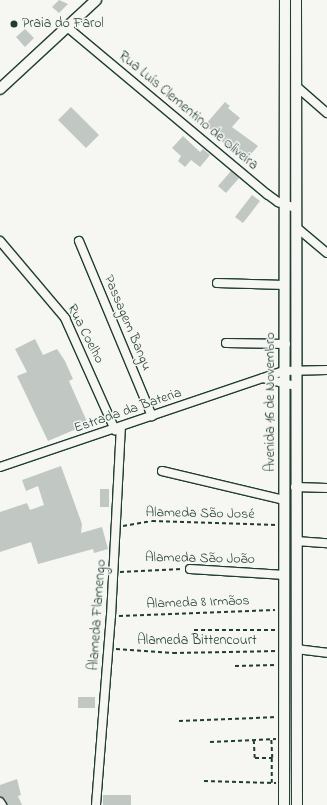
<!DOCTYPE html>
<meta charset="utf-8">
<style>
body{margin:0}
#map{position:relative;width:327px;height:805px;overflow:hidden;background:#f6f6f2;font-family:"Indie Flower",sans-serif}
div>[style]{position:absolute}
.building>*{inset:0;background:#c1c8c3}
.path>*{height:1.5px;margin-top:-0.75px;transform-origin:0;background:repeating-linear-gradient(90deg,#1f3d34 0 4px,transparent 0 7px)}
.roads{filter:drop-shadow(1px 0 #1f3d34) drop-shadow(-1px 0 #1f3d34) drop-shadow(0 1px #1f3d34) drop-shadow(0 -1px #1f3d34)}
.minor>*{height:8px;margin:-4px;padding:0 4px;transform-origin:4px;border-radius:4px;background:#f6f6f2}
.major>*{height:10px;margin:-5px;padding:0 5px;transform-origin:5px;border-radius:5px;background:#f6f6f2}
.dots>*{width:11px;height:11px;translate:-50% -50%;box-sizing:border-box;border:2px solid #f6f6f2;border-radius:50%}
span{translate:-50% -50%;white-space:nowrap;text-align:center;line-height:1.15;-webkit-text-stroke:3px #f6f6f2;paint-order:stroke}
.poi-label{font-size:14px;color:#1f3d34}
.left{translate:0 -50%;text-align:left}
.street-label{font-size:14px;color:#1f3d34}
</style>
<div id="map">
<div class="building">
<div style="clip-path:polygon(59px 0,68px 4px,59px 13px,52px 7px)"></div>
<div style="clip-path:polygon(25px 29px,34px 38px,25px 47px,16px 37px)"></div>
<div style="clip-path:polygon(225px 102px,230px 106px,228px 108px,240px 118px,232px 127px,258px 146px,246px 160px,221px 141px,225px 137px,216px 129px,213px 132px,205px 125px)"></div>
<div style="clip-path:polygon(71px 107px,99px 135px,86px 148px,58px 120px)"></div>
<div style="clip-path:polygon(183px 136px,200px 152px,203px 149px,210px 155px,200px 167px,191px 160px,185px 167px,178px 161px,181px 156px,172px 148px)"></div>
<div style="clip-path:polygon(231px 171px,239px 178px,226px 193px,218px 186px)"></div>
<div style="clip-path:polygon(252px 195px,260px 201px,243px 223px,235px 217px)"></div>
<div style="clip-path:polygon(35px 339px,43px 355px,57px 349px,65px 361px,73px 379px,69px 381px,88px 424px,48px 441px,17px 376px,27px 372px,15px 349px)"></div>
<div style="clip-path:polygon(61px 466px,82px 524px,81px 533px,102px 527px,108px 549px,94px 553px,93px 549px,38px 564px,31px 542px,0 552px,0 512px,27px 503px,30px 510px,44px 505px,38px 486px,26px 491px,22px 480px)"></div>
<div style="clip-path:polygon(100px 489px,109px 489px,109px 507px,100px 507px)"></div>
<div style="clip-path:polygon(78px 697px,95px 697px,95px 708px,78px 708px)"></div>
<div style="clip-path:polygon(17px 779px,21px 795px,18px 796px,22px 805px,7px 805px,0 797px,0 785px)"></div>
<div style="clip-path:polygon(103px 795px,131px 795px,131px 805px,103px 805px)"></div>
</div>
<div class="path">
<div style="left:123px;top:526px;width:29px;rotate:-10deg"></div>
<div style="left:152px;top:521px;width:125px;rotate:1.8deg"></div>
<div style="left:120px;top:572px;width:62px;rotate:-2.8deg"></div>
<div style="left:119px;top:616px;width:156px;rotate:-2.2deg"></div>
<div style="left:194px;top:630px;width:82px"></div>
<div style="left:116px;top:649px;width:57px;rotate:4deg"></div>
<div style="left:173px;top:653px;width:104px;rotate:-1.1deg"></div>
<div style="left:235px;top:666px;width:42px;rotate:-1.4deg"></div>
<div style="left:179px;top:721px;width:98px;rotate:-2.3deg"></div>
<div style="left:254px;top:740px;width:18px;rotate:87deg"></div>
<div style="left:255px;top:758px;width:17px"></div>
<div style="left:272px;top:758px;width:18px;rotate:-93deg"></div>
<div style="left:210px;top:742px;width:66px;rotate:-2.6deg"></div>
<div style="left:272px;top:758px;width:25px;rotate:90deg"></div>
<div style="left:204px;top:781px;width:72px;rotate:1.6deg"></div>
</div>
<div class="roads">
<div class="minor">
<div style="left:67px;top:27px;width:261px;rotate:39.9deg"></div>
<div style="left:267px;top:194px;width:14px;rotate:36deg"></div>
<div style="left:278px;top:202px;width:18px;rotate:19deg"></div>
<div style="left:296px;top:86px;width:41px;rotate:41.1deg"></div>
<div style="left:296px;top:227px;width:40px;rotate:40deg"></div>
<div style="left:0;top:241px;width:101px;rotate:49.8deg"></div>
<div style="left:65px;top:318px;width:123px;rotate:65.9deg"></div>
<div style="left:79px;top:241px;width:190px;rotate:67.4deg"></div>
<div style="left:217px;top:283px;width:68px;rotate:1.7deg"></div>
<div style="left:226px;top:343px;width:60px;rotate:1deg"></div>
<div style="left:263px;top:378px;width:33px;rotate:14deg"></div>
<div style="left:0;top:467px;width:300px;rotate:-18.7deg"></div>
<div style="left:284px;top:371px;width:43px;rotate:-1.3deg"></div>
<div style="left:162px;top:471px;width:125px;rotate:13.4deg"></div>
<div style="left:295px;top:487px;width:32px;rotate:2deg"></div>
<div style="left:296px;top:541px;width:31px;rotate:4deg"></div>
<div style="left:190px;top:569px;width:95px;rotate:3.6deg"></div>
<div style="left:296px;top:649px;width:31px;rotate:7deg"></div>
<div style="left:0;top:802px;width:4px;rotate:56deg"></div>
<div style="left:96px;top:805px;width:190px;rotate:-85.5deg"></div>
<div style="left:111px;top:616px;width:189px;rotate:-87deg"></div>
</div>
<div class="major">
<div style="left:296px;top:0;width:805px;rotate:89.93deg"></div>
<div style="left:0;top:89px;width:131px;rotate:-42.8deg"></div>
<div style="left:284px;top:805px;width:805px;rotate:-89.93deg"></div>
</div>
</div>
<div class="dots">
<div style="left:14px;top:24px;background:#1f3d34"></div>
</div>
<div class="poi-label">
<span class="left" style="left:22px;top:24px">Praia do Farol</span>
</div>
<div class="street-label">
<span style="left:188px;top:111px;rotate:40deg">Rua Luís Clementino de Oliveira</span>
<span style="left:127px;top:323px;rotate:67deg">Passagem Bangu</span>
<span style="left:85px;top:334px;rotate:63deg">Rua Coelho</span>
<span style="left:271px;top:402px;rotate:-90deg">Avenida 16 de Novembro</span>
<span style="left:128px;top:411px;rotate:-19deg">Estrada da Bateria</span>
<span style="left:200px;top:514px;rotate:1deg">Alameda São José</span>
<span style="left:200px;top:559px;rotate:1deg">Alameda São João</span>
<span style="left:198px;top:603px;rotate:-2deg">Alameda 8 Irmãos</span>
<span style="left:98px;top:615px;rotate:-86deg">Alameda Flamengo</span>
<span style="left:197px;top:641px">Alameda Bittencourt</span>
</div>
</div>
